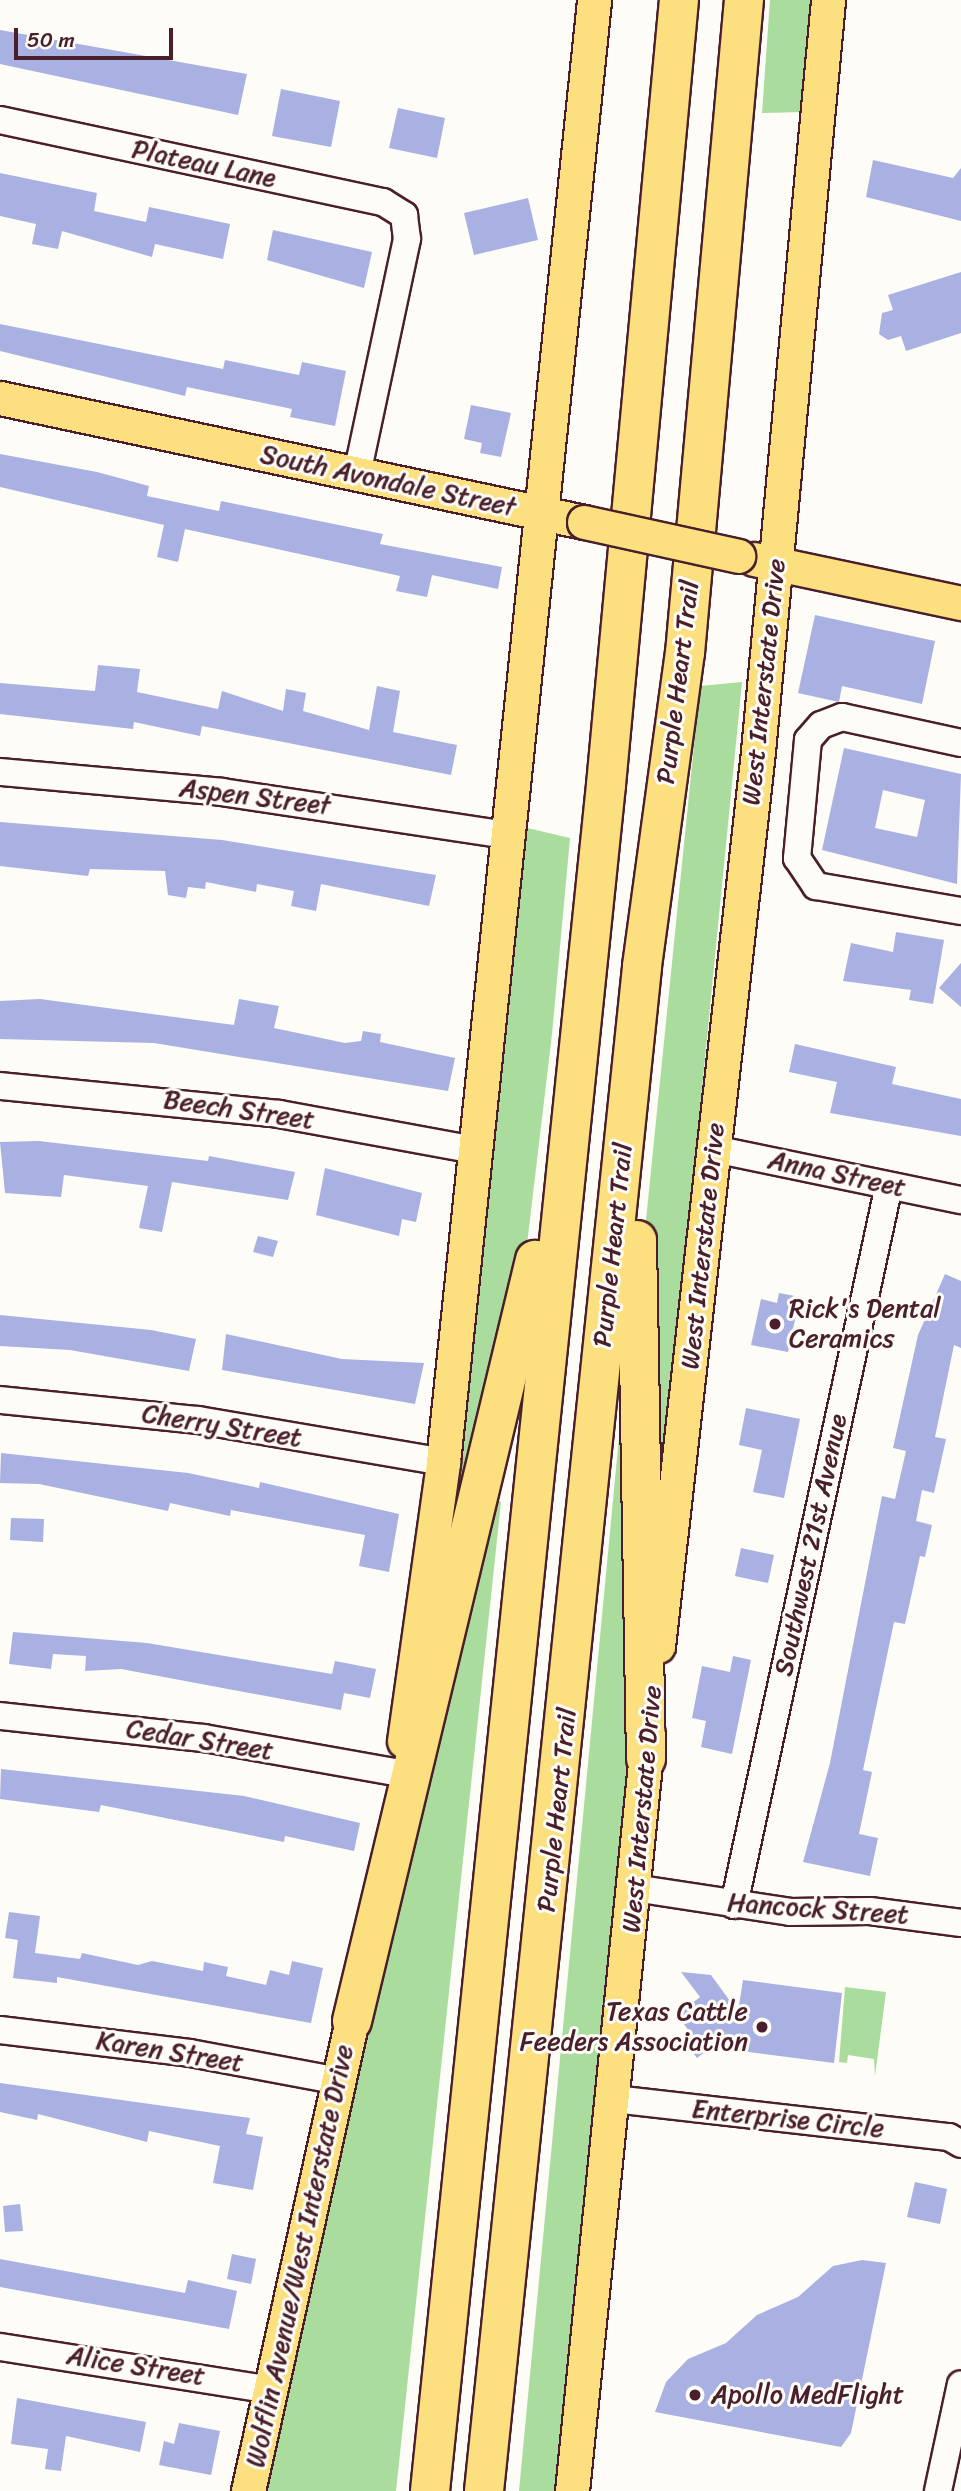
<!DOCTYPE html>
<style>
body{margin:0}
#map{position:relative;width:961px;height:2491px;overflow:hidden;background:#fdfcf7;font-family:Sriracha,sans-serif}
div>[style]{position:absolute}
.green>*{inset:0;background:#a9dc9d}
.building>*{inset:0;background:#a8b1e2}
.roads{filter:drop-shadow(2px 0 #4a1f2b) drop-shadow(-2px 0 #4a1f2b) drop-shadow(0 2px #4a1f2b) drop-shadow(0 -2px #4a1f2b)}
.minor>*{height:26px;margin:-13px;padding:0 13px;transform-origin:13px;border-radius:13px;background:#fdfcf7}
.major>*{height:33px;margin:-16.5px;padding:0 16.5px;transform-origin:16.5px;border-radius:16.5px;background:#fce080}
.highway>*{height:38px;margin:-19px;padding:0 19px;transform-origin:19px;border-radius:19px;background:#fce080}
.bridges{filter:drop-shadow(2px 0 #4a1f2b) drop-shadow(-2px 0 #4a1f2b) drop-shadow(0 2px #4a1f2b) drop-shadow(0 -2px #4a1f2b)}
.major-bridge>*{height:33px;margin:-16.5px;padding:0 16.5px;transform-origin:16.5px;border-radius:16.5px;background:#fce080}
.dots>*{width:19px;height:19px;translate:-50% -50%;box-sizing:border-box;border:4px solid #fdfcf7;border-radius:50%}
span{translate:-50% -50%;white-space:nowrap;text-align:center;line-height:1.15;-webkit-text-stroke:6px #fdfcf7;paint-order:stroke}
.street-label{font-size:26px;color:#4a1f2b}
.poi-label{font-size:26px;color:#4a1f2b}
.left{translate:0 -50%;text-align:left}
.right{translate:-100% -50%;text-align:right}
.scale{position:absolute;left:14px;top:28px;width:159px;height:32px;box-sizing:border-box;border:4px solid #4a1f2b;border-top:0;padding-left:9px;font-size:21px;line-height:24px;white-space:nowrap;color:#4a1f2b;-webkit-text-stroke:5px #fdfcf7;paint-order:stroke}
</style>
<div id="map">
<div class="green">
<div style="clip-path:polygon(770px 0,817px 0,804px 112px,762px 113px)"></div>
<div style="clip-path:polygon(742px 682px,658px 1536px,645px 1230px,700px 686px)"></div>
<div style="clip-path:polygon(523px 827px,570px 838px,552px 1034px,523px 1278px,446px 1578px)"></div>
<div style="clip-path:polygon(621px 1416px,630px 1420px,636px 1738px,555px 2491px,519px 2491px)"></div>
<div style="clip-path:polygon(492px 1498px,501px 1502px,396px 2491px,262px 2491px,409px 1834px)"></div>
<div style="clip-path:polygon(845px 1987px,886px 1992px,875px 2076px,874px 2059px,848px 2055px,847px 2063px,839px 2062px)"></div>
</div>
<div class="building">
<div style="clip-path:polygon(0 30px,247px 74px,238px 115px,0 64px)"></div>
<div style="clip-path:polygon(281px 89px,340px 101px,331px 147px,272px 136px)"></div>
<div style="clip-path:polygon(398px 108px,445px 118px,437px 158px,389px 148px)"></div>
<div style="clip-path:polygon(873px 160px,953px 178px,961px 168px,961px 221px,866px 197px)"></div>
<div style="clip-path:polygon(0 173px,97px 193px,94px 211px,146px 222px,149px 207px,230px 224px,223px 259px,155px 244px,152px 257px,62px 231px,58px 249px,32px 244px,36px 224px,0 216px)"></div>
<div style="clip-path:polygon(528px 198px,538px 240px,474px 255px,464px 213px)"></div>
<div style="clip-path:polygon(273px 230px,372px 252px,364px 288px,267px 260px)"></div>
<div style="clip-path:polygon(961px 272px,961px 333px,906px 351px,901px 336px,888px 340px,879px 334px,882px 313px,893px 310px,888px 295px)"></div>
<div style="clip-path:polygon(0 324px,223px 369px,225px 360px,299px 375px,302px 362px,346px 371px,335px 426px,290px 417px,292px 409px,187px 387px,185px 396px,0 351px)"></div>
<div style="clip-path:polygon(471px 405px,511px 413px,501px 457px,480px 453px,482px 443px,464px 439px)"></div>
<div style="clip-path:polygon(0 454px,97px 472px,149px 486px,147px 496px,219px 511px,221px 501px,383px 534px,380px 544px,502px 567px,498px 589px,432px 575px,427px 597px,396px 591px,400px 576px,185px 529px,178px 562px,157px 557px,164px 525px,0 487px)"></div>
<div style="clip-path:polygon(815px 615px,935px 641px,922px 704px,842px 686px,839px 702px,798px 693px)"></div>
<div style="clip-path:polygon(98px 665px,140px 669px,137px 692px,218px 709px,222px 691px,283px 711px,286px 689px,306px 693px,303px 711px,369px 730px,377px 686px,400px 691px,393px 732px,457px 745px,451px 775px,202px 726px,200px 736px,134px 722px,133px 729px,0 714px,0 683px,95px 691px)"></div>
<div style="clip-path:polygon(evenodd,844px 748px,961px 774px,957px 884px,822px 850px,844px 748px,883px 790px,925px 800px,917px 837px,875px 828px,883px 790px)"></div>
<div style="clip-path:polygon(0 822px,222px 840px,436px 875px,429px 906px,321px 884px,316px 911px,291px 906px,294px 891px,257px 884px,256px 892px,206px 882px,205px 889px,188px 887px,186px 898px,168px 895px,165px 871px,90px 869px,88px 876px,0 866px)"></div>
<div style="clip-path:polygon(896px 932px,944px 940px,933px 1004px,909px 1000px,911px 990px,843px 981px,851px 943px,893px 952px)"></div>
<div style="clip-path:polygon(961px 963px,961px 1007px,939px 988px)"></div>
<div style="clip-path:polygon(40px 999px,234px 1025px,239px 999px,279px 1006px,274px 1028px,345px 1043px,361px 1041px,363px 1031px,381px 1034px,380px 1042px,455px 1058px,448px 1091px,154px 1043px,0 1039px,0 1001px)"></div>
<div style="clip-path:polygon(795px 1044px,896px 1067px,892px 1084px,961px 1099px,961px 1136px,830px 1113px,837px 1082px,789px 1072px)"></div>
<div style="clip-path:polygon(39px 1141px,208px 1161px,209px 1156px,295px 1172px,288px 1200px,172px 1182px,162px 1232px,139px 1228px,148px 1186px,64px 1175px,61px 1197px,5px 1193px,0 1142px)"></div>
<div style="clip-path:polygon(325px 1168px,422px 1193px,416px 1222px,402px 1219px,399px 1236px,316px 1215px)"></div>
<div style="clip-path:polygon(258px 1236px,278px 1241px,273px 1257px,253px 1252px)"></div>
<div style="clip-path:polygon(945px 1274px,961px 1281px,961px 1348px,954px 1345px,935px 1437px,946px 1439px,934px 1493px,922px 1490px,916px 1521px,932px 1525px,925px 1557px,920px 1556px,905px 1624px,894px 1622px,863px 1770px,872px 1772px,859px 1834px,878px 1838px,870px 1876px,803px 1862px,830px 1763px,882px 1496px,895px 1499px,906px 1451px,893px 1448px,918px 1335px)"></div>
<div style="clip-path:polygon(779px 1293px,800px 1297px,788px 1352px,751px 1345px,761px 1299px,777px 1303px)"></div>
<div style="clip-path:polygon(0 1315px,151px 1330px,196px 1339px,189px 1371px,70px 1350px,0 1346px)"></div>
<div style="clip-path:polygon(226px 1334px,342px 1359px,424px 1363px,415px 1404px,222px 1370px)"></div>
<div style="clip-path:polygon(746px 1408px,800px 1419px,784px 1498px,753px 1492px,762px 1450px,739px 1445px)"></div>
<div style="clip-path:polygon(1px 1453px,188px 1473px,259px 1488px,260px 1482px,399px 1514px,389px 1572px,359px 1566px,365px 1535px,231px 1510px,230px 1516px,170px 1503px,168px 1511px,39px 1484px,0 1483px)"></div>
<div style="clip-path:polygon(11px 1518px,44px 1519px,43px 1542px,10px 1540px)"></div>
<div style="clip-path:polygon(741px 1548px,774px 1555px,768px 1583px,735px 1576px)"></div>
<div style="clip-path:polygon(13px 1632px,147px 1643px,332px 1674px,335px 1661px,376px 1669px,370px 1698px,344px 1693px,341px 1710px,121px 1669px,85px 1671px,86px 1656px,53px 1654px,51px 1669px,9px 1664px)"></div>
<div style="clip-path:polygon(733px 1656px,751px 1660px,732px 1754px,701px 1747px,706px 1721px,692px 1718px,702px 1666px,730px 1672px)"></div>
<div style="clip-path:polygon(1px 1769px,244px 1796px,360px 1823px,354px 1851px,285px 1836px,284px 1842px,101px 1805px,99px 1812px,0 1799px)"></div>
<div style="clip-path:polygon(9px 1912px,40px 1916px,35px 1953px,80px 1959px,82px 1953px,138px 1965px,152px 1961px,203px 1971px,204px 1962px,228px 1967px,226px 1976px,266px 1985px,270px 1970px,289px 1975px,292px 1961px,323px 1968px,311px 2023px,57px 1977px,57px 1983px,13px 1978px,18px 1940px,5px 1938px)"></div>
<div style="clip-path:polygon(681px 1972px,711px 1975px,738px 2012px,743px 1980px,842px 1993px,834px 2063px,711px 2047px,697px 2058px,687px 2045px,695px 2039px,677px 2015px,700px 1997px)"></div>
<div style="clip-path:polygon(0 2083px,250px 2118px,246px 2134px,263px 2137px,253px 2190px,213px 2183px,220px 2146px,149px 2131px,147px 2142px,38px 2114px,37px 2120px,0 2112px)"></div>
<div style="clip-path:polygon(915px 2182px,947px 2189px,940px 2224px,907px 2217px)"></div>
<div style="clip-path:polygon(20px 2204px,23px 2231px,5px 2232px,3px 2206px)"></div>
<div style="clip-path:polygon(232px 2254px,256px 2259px,251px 2284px,227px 2279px)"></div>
<div style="clip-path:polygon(0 2259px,185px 2293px,188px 2280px,237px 2291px,229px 2329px,0 2287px)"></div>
<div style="clip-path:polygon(862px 2260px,886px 2263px,851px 2433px,841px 2447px,655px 2412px,666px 2382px,688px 2359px,726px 2343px,757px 2315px,798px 2297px,833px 2266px)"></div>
<div style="clip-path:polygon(17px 2398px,146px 2422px,140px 2452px,66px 2436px,61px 2471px,45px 2469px,48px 2449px,11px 2444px)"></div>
<div style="clip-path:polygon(179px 2423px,220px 2431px,211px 2475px,159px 2465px,164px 2441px,174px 2444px)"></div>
</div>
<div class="roads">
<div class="minor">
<div style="left:0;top:120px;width:392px;rotate:12.1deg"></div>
<div style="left:383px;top:202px;width:25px;rotate:32deg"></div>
<div style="left:404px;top:215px;width:24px;rotate:83deg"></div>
<div style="left:407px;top:239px;width:241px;rotate:102deg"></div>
<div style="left:961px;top:743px;width:122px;rotate:-167.7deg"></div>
<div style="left:842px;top:717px;width:22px;rotate:159deg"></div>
<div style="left:821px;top:725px;width:20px;rotate:131deg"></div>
<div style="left:808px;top:740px;width:119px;rotate:95.3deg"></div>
<div style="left:797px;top:858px;width:34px;rotate:56deg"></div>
<div style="left:816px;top:886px;width:147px;rotate:9.8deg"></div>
<div style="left:0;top:772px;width:223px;rotate:5.1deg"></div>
<div style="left:222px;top:792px;width:289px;rotate:8.6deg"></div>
<div style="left:0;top:1086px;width:280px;rotate:5.7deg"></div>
<div style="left:279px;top:1114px;width:200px;rotate:10.4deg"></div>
<div style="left:714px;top:1149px;width:252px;rotate:11.7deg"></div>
<div style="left:0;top:1400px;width:199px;rotate:5.8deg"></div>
<div style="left:198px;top:1420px;width:249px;rotate:9.7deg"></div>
<div style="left:0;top:1716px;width:205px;rotate:6.2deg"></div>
<div style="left:204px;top:1738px;width:199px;rotate:10.1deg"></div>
<div style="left:634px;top:1888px;width:158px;rotate:8.7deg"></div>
<div style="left:790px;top:1912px;width:80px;rotate:-0.7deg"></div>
<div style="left:870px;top:1911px;width:92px;rotate:7.5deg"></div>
<div style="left:734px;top:1905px;width:736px;rotate:-77.85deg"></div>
<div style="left:0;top:2030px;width:191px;rotate:6.9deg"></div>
<div style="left:190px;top:2053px;width:152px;rotate:10.6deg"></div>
<div style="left:614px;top:2099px;width:337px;rotate:6.5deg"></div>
<div style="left:949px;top:2137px;width:14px;rotate:30deg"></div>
<div style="left:0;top:2347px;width:274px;rotate:9deg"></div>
<div style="left:938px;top:2491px;width:109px;rotate:-77.9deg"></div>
</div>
<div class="major">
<div style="left:0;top:398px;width:597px;rotate:11.99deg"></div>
<div style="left:754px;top:559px;width:212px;rotate:12deg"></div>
<div style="left:658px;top:1646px;width:901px;rotate:-83.62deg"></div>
<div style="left:758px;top:751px;width:754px;rotate:-84.67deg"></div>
<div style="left:404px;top:1741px;width:282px;rotate:-82deg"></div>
<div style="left:443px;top:1462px;width:1470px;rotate:-84.1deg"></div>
<div style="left:248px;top:2491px;width:506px;rotate:-77.56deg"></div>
<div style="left:572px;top:2491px;width:761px;rotate:-84.27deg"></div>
</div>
<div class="highway">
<div style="left:637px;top:1240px;width:519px;rotate:89.01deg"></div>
<div style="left:352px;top:2021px;width:783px;rotate:-76.48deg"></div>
<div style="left:430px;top:2491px;width:1715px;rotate:-84.11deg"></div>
<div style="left:606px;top:785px;width:788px;rotate:-84.69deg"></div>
<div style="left:484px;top:2491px;width:1533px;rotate:-84.08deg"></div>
<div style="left:642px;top:966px;width:316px;rotate:-82.2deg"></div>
<div style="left:685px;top:653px;width:656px;rotate:-84.84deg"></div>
</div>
</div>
<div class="bridges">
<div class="major-bridge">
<div style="left:584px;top:522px;width:158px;rotate:12.4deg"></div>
</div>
</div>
<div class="dots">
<div style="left:775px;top:1324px;background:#4a1f2b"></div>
<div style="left:762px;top:2027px;background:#4a1f2b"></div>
<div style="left:695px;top:2395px;background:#4a1f2b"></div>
</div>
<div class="street-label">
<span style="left:204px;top:164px;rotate:12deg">Plateau Lane</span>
<span style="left:388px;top:481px;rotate:12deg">South Avondale Street</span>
<span style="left:678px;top:682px;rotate:-83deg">Purple Heart Trail</span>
<span style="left:764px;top:682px;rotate:-84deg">West Interstate Drive</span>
<span style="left:255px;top:797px;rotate:7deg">Aspen Street</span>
<span style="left:239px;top:1110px;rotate:8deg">Beech Street</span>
<span style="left:837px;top:1174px;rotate:12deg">Anna Street</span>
<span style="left:613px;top:1245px;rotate:-84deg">Purple Heart Trail</span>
<span style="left:703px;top:1246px;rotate:-84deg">West Interstate Drive</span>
<span style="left:222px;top:1426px;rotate:9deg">Cherry Street</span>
<span style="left:811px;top:1545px;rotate:-78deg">Southwest 21st Avenue</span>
<span style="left:200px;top:1740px;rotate:9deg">Cedar Street</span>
<span style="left:642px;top:1809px;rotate:-85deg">West Interstate Drive</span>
<span style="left:557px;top:1810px;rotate:-84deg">Purple Heart Trail</span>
<span style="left:818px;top:1909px;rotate:4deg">Hancock Street</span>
<span style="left:170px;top:2052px;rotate:9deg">Karen Street</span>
<span style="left:788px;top:2119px;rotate:6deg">Enterprise Circle</span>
<span style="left:300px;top:2256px;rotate:-78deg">Wolflin Avenue/West Interstate Drive</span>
<span style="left:136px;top:2366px;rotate:9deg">Alice Street</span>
</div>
<div class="poi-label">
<span class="left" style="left:789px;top:1324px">Rick's Dental<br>Ceramics</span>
<span class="right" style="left:748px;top:2027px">Texas Cattle<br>Feeders Association</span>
<span class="left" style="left:711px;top:2395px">Apollo MedFlight</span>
</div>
<div class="scale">50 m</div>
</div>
